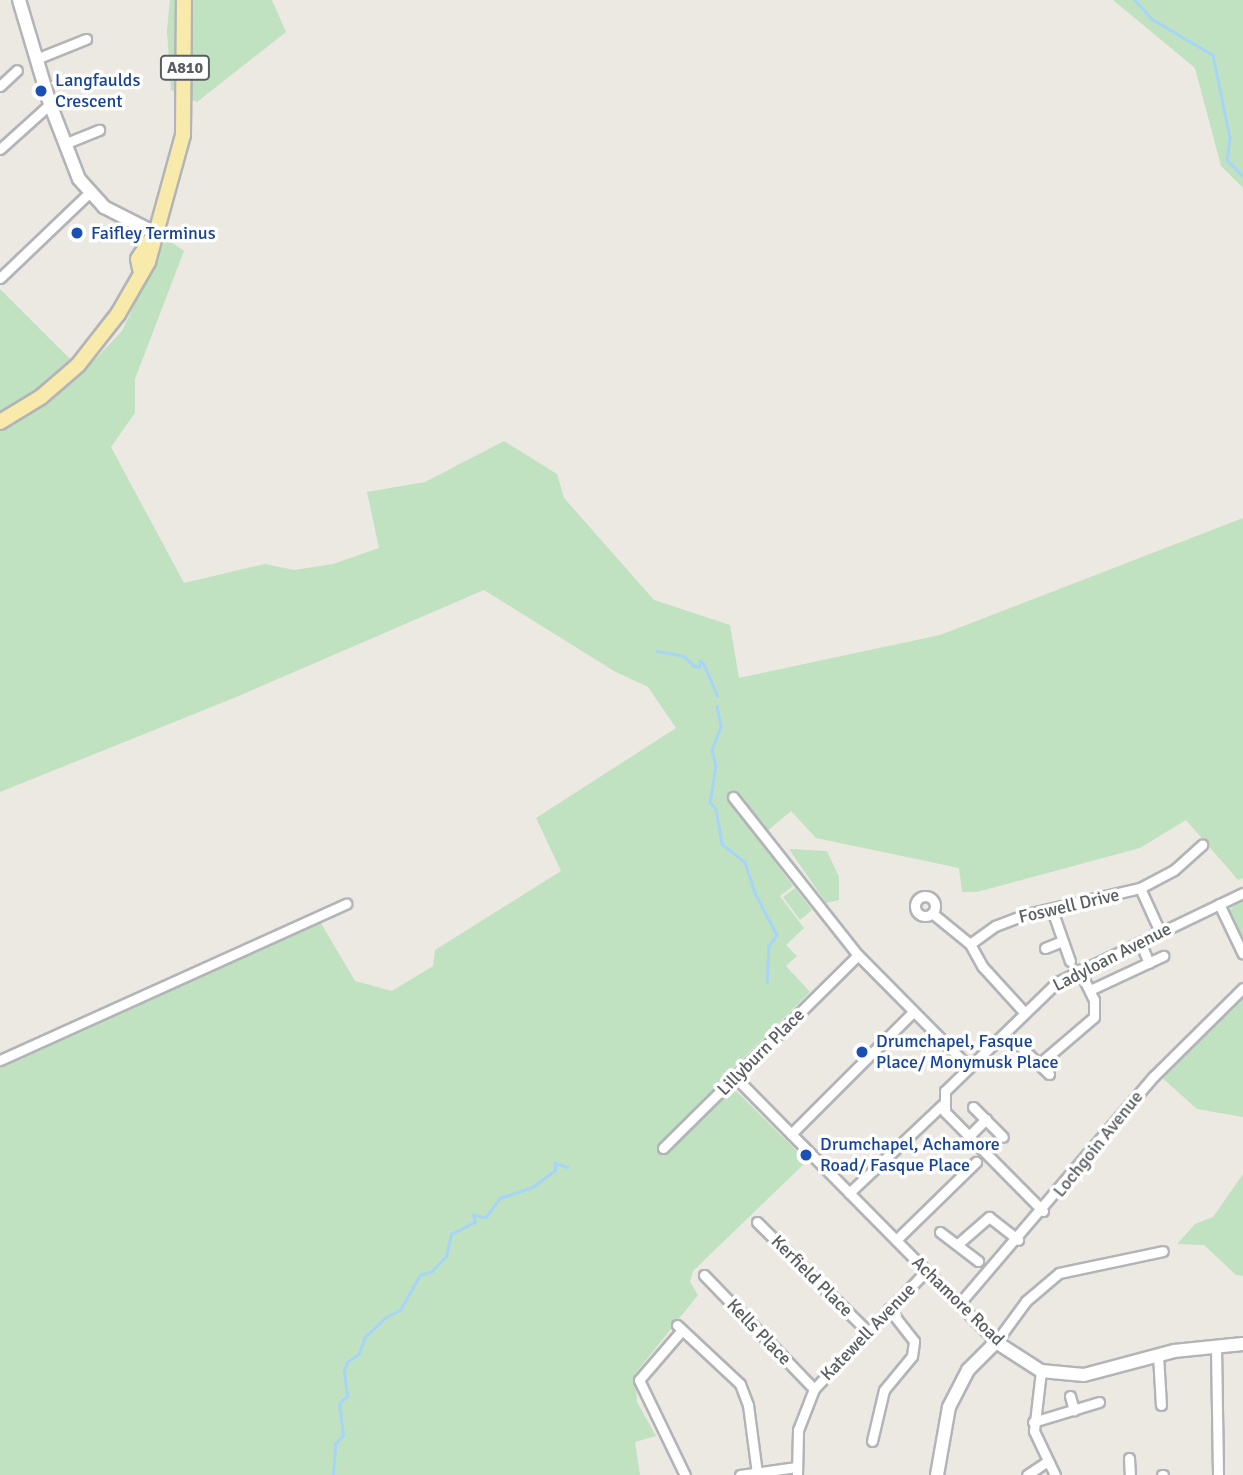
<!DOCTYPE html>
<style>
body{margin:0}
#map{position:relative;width:1243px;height:1475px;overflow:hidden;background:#ece9e2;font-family:Signika,sans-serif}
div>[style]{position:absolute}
.green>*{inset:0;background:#c0e2c0}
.stream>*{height:2.5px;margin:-1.25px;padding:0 1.25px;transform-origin:1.25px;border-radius:1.25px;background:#a6d5f7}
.roads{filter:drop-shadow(2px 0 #b2b4b8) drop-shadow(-2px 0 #b2b4b8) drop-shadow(0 2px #b2b4b8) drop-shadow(0 -2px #b2b4b8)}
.street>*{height:9px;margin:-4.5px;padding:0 4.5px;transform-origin:4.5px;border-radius:4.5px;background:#fff}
.street>.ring{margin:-4.5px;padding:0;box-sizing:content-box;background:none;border:9px solid #fff;border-radius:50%}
.secondary>*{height:12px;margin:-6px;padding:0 6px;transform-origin:6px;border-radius:6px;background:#fff}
.primary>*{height:14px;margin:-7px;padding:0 7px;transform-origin:7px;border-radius:7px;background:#f8eaab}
.dots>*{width:19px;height:19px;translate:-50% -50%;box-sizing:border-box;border:4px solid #fff;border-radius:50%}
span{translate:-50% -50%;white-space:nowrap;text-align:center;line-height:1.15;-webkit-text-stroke:7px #fff;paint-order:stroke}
.shield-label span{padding:2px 5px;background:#fff;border:2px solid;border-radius:5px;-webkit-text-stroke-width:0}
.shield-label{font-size:16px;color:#5a5d61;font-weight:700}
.transit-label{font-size:18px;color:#164399}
.left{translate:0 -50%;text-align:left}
.street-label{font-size:18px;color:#5a5d61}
</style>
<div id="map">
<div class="green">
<div style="clip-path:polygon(170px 0,272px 0,286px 32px,197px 102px,171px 90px,167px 30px)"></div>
<div style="clip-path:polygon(1113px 0,1243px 0,1243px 188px,1221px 166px,1195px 68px)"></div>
<div style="clip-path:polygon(166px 238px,184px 251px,135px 379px,135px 413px,111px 447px,184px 583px,265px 564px,294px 570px,333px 564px,379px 548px,367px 492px,425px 482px,504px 441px,557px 474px,564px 498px,654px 600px,730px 625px,739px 678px,940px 635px,1243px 518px,1243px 878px,1238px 880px,1186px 820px,1140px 848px,977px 892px,962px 892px,959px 868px,816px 838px,791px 811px,758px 839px,793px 886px,780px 896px,804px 928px,786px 945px,797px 956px,786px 966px,810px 992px,723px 1078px,807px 1161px,693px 1271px,690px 1282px,698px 1295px,635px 1374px,637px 1402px,656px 1436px,635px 1442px,640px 1475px,0 1475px,0 1058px,318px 918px,355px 981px,392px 991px,433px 966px,435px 950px,561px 871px,536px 818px,676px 728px,648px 687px,614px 671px,484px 590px,234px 698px,0 792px,0 289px,83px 372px,122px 331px)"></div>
<div style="clip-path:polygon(789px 849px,827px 851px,839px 877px,839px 900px,826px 903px)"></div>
<div style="clip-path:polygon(795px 888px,812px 910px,800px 920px,783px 897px)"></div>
<div style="clip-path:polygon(1243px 898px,1243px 945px,1228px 911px)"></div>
<div style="clip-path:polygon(1243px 994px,1243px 1117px,1197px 1109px,1160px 1076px)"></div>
<div style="clip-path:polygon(1243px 1174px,1243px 1276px,1236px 1275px,1204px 1245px,1177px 1244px,1195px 1224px,1213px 1217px)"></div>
</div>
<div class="stream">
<div style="left:1135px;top:0;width:25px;rotate:48deg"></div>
<div style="left:1152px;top:19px;width:71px;rotate:30.5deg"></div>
<div style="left:1213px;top:55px;width:85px;rotate:78.4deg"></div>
<div style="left:1230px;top:138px;width:22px;rotate:98deg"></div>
<div style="left:1227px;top:160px;width:23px;rotate:45deg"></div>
<div style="left:657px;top:651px;width:27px;rotate:10deg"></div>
<div style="left:684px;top:656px;width:14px;rotate:45deg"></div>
<div style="left:694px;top:666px;width:5px;rotate:11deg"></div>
<div style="left:699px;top:667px;width:6px;rotate:-81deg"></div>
<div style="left:700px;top:661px;width:5px;rotate:37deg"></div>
<div style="left:704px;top:664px;width:34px;rotate:67deg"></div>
<div style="left:717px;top:706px;width:21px;rotate:79deg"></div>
<div style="left:721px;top:727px;width:25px;rotate:111deg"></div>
<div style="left:712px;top:750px;width:16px;rotate:76deg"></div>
<div style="left:716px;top:766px;width:36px;rotate:99deg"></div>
<div style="left:710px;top:802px;width:9px;rotate:49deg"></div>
<div style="left:716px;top:809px;width:36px;rotate:80deg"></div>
<div style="left:722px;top:844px;width:29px;rotate:38deg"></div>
<div style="left:745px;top:862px;width:33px;rotate:72deg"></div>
<div style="left:755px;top:893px;width:47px;rotate:62.4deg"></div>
<div style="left:777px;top:935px;width:14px;rotate:126deg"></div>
<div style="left:769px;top:946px;width:36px;rotate:93deg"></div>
<div style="left:333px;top:1475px;width:31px;rotate:-86deg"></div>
<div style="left:335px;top:1444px;width:12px;rotate:-48deg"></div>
<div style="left:343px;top:1435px;width:31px;rotate:-97deg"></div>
<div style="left:339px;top:1404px;width:11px;rotate:-45deg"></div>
<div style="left:347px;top:1396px;width:25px;rotate:-97deg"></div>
<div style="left:344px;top:1371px;width:9px;rotate:-72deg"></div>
<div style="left:347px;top:1362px;width:14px;rotate:-34deg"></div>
<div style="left:359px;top:1354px;width:18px;rotate:-71deg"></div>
<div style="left:365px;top:1337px;width:29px;rotate:-44deg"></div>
<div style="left:386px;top:1317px;width:16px;rotate:-27deg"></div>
<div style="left:400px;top:1310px;width:40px;rotate:-60.3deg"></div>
<div style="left:420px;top:1275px;width:13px;rotate:-18deg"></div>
<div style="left:432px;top:1271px;width:21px;rotate:-47deg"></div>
<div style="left:446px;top:1256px;width:23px;rotate:-77deg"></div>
<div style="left:451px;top:1234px;width:27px;rotate:-27deg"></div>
<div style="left:475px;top:1222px;width:7px;rotate:-106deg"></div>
<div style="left:473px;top:1215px;width:13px;rotate:9deg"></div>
<div style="left:486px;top:1217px;width:24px;rotate:-54deg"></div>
<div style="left:500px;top:1198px;width:36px;rotate:-19deg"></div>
<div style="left:534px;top:1186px;width:26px;rotate:-37deg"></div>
<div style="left:555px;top:1170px;width:7px;rotate:-90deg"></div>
<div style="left:555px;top:1163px;width:13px;rotate:18deg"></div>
</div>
<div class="roads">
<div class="street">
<div style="left:36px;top:59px;width:54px;rotate:-21.8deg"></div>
<div style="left:0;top:86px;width:23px;rotate:-43deg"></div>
<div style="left:64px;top:144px;width:38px;rotate:-22deg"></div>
<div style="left:0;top:149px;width:67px;rotate:-42deg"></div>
<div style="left:0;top:278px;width:123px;rotate:-43.7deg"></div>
<div style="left:733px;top:797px;width:201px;rotate:51.7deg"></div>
<div style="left:858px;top:955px;width:156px;rotate:45.3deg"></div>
<div style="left:1140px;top:888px;width:48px;rotate:65.6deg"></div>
<div class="ring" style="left:915px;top:896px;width:11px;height:11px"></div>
<div style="left:1219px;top:904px;width:55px;rotate:64.4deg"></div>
<div style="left:1052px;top:910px;width:54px;rotate:70.6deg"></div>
<div style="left:932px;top:913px;width:49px;rotate:39.2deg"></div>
<div style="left:970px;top:944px;width:26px;rotate:61deg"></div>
<div style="left:983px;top:967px;width:59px;rotate:47.7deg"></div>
<div style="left:970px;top:944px;width:31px;rotate:-36deg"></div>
<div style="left:995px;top:926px;width:30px;rotate:-21deg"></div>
<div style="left:1023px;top:915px;width:120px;rotate:-13deg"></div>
<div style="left:1140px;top:888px;width:38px;rotate:-28deg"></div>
<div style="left:1174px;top:870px;width:38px;rotate:-42deg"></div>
<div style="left:1045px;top:948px;width:16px;rotate:-22deg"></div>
<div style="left:1143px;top:949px;width:15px;rotate:67deg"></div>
<div style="left:1090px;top:990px;width:81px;rotate:-25deg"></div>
<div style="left:1016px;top:1042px;width:46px;rotate:44.1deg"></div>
<div style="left:0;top:1060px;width:380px;rotate:-24.3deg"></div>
<div style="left:1039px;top:1064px;width:72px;rotate:-40.5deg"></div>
<div style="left:1094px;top:1017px;width:17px;rotate:-90deg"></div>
<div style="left:1094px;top:1000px;width:34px;rotate:-116deg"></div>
<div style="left:736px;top:1078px;width:371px;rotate:45.4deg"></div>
<div style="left:996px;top:1342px;width:51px;rotate:-53.8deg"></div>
<div style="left:1026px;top:1301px;width:43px;rotate:-40.3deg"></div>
<div style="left:1059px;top:1273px;width:106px;rotate:-11.9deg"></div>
<div style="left:973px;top:1107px;width:42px;rotate:45deg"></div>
<div style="left:791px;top:1134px;width:173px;rotate:-45deg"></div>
<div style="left:969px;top:1136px;width:24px;rotate:-45deg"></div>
<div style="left:663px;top:1148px;width:274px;rotate:-44.7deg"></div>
<div style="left:849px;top:1193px;width:128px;rotate:-43.4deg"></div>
<div style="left:1043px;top:1211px;width:139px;rotate:-134.7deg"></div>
<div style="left:945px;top:1112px;width:21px;rotate:-90deg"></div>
<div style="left:945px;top:1091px;width:156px;rotate:-44.2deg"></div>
<div style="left:1057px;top:982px;width:206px;rotate:-25.6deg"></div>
<div style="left:757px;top:1222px;width:155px;rotate:44.7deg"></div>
<div style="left:940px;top:1232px;width:48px;rotate:37.3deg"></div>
<div style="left:896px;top:1240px;width:112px;rotate:-44.3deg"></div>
<div style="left:959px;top:1243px;width:40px;rotate:-41deg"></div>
<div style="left:989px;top:1217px;width:37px;rotate:38deg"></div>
<div style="left:704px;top:1275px;width:158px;rotate:46deg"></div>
<div style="left:959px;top:1304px;width:300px;rotate:-49.5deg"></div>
<div style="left:1154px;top:1076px;width:125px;rotate:-44.7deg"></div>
<div style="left:677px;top:1325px;width:86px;rotate:43.1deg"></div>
<div style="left:740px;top:1384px;width:22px;rotate:69deg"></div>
<div style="left:748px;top:1405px;width:69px;rotate:82.5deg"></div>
<div style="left:682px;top:1330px;width:66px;rotate:130.7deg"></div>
<div style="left:639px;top:1380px;width:106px;rotate:64.2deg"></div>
<div style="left:1216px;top:1346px;width:129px;rotate:89.1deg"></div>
<div style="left:1158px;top:1355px;width:50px;rotate:86.6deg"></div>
<div style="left:1041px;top:1371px;width:60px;rotate:96.7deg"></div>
<div style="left:1034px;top:1431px;width:49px;rotate:64.5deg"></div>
<div style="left:1070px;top:1396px;width:15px;rotate:74deg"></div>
<div style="left:1033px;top:1422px;width:69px;rotate:-16.9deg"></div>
<div style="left:872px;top:1441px;width:52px;rotate:-76.8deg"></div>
<div style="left:884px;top:1390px;width:44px;rotate:-50.5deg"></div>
<div style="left:912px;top:1356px;width:15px;rotate:-82deg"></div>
<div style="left:914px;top:1341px;width:41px;rotate:-128deg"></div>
<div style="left:1129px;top:1458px;width:17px;rotate:87deg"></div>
<div style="left:740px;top:1475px;width:57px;rotate:-8.1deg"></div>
<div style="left:797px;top:1475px;width:45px;rotate:-88.7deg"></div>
<div style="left:798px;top:1430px;width:44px;rotate:-68.7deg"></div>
<div style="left:814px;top:1389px;width:163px;rotate:-46.5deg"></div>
<div style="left:1027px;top:1475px;width:23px;rotate:-34deg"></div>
<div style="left:1162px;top:1475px;width:1px"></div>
</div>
<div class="secondary">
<div style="left:19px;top:0;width:109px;rotate:73.4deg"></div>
<div style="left:50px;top:104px;width:80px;rotate:68.9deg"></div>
<div style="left:79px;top:179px;width:38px;rotate:48deg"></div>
<div style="left:104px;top:207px;width:57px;rotate:27deg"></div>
<div style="left:937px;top:1475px;width:69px;rotate:-80deg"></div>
<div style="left:949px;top:1407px;width:42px;rotate:-62.8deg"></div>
<div style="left:968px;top:1370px;width:40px;rotate:-45deg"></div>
<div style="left:996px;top:1342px;width:54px;rotate:32.8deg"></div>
<div style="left:1041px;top:1371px;width:43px;rotate:5.3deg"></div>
<div style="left:1084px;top:1375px;width:93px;rotate:-14.9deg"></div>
<div style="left:1174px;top:1351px;width:69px;rotate:-5.8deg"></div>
</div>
<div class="primary">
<div style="left:140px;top:269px;width:10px;rotate:-101deg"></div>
<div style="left:138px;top:259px;width:31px;rotate:-57deg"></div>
<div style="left:0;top:422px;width:48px;rotate:-31.4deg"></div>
<div style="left:41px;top:397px;width:49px;rotate:-40.9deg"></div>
<div style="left:78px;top:365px;width:65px;rotate:-51.9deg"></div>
<div style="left:118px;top:314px;width:60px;rotate:-60deg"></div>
<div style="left:148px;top:262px;width:132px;rotate:-74.6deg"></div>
<div style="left:183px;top:135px;width:135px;rotate:-89.6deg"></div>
</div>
</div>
<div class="dots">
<div style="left:41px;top:91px;background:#1a4fb4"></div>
<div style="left:77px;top:233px;background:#1a4fb4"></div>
<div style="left:862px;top:1052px;background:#1a4fb4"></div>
<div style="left:806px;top:1155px;background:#1a4fb4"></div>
</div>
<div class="shield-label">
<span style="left:185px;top:68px">A810</span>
</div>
<div class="transit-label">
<span class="left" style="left:55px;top:91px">Langfaulds<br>Crescent</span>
<span class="left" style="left:91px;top:233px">Faifley Terminus</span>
<span class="left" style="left:876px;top:1052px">Drumchapel, Fasque<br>Place/ Monymusk Place</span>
<span class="left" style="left:820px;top:1155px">Drumchapel, Achamore<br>Road/ Fasque Place</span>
</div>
<div class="street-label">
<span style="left:1069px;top:906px;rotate:-13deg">Foswell Drive</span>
<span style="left:1112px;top:957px;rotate:-27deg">Ladyloan Avenue</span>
<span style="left:761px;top:1052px;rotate:-45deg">Lillyburn Place</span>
<span style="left:1098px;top:1144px;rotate:-51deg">Lochgoin Avenue</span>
<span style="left:812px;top:1276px;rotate:45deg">Kerfield Place</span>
<span style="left:958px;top:1301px;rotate:44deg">Achamore Road</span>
<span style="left:759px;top:1332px;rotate:46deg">Kells Place</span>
<span style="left:868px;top:1332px;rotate:-46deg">Katewell Avenue</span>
</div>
</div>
